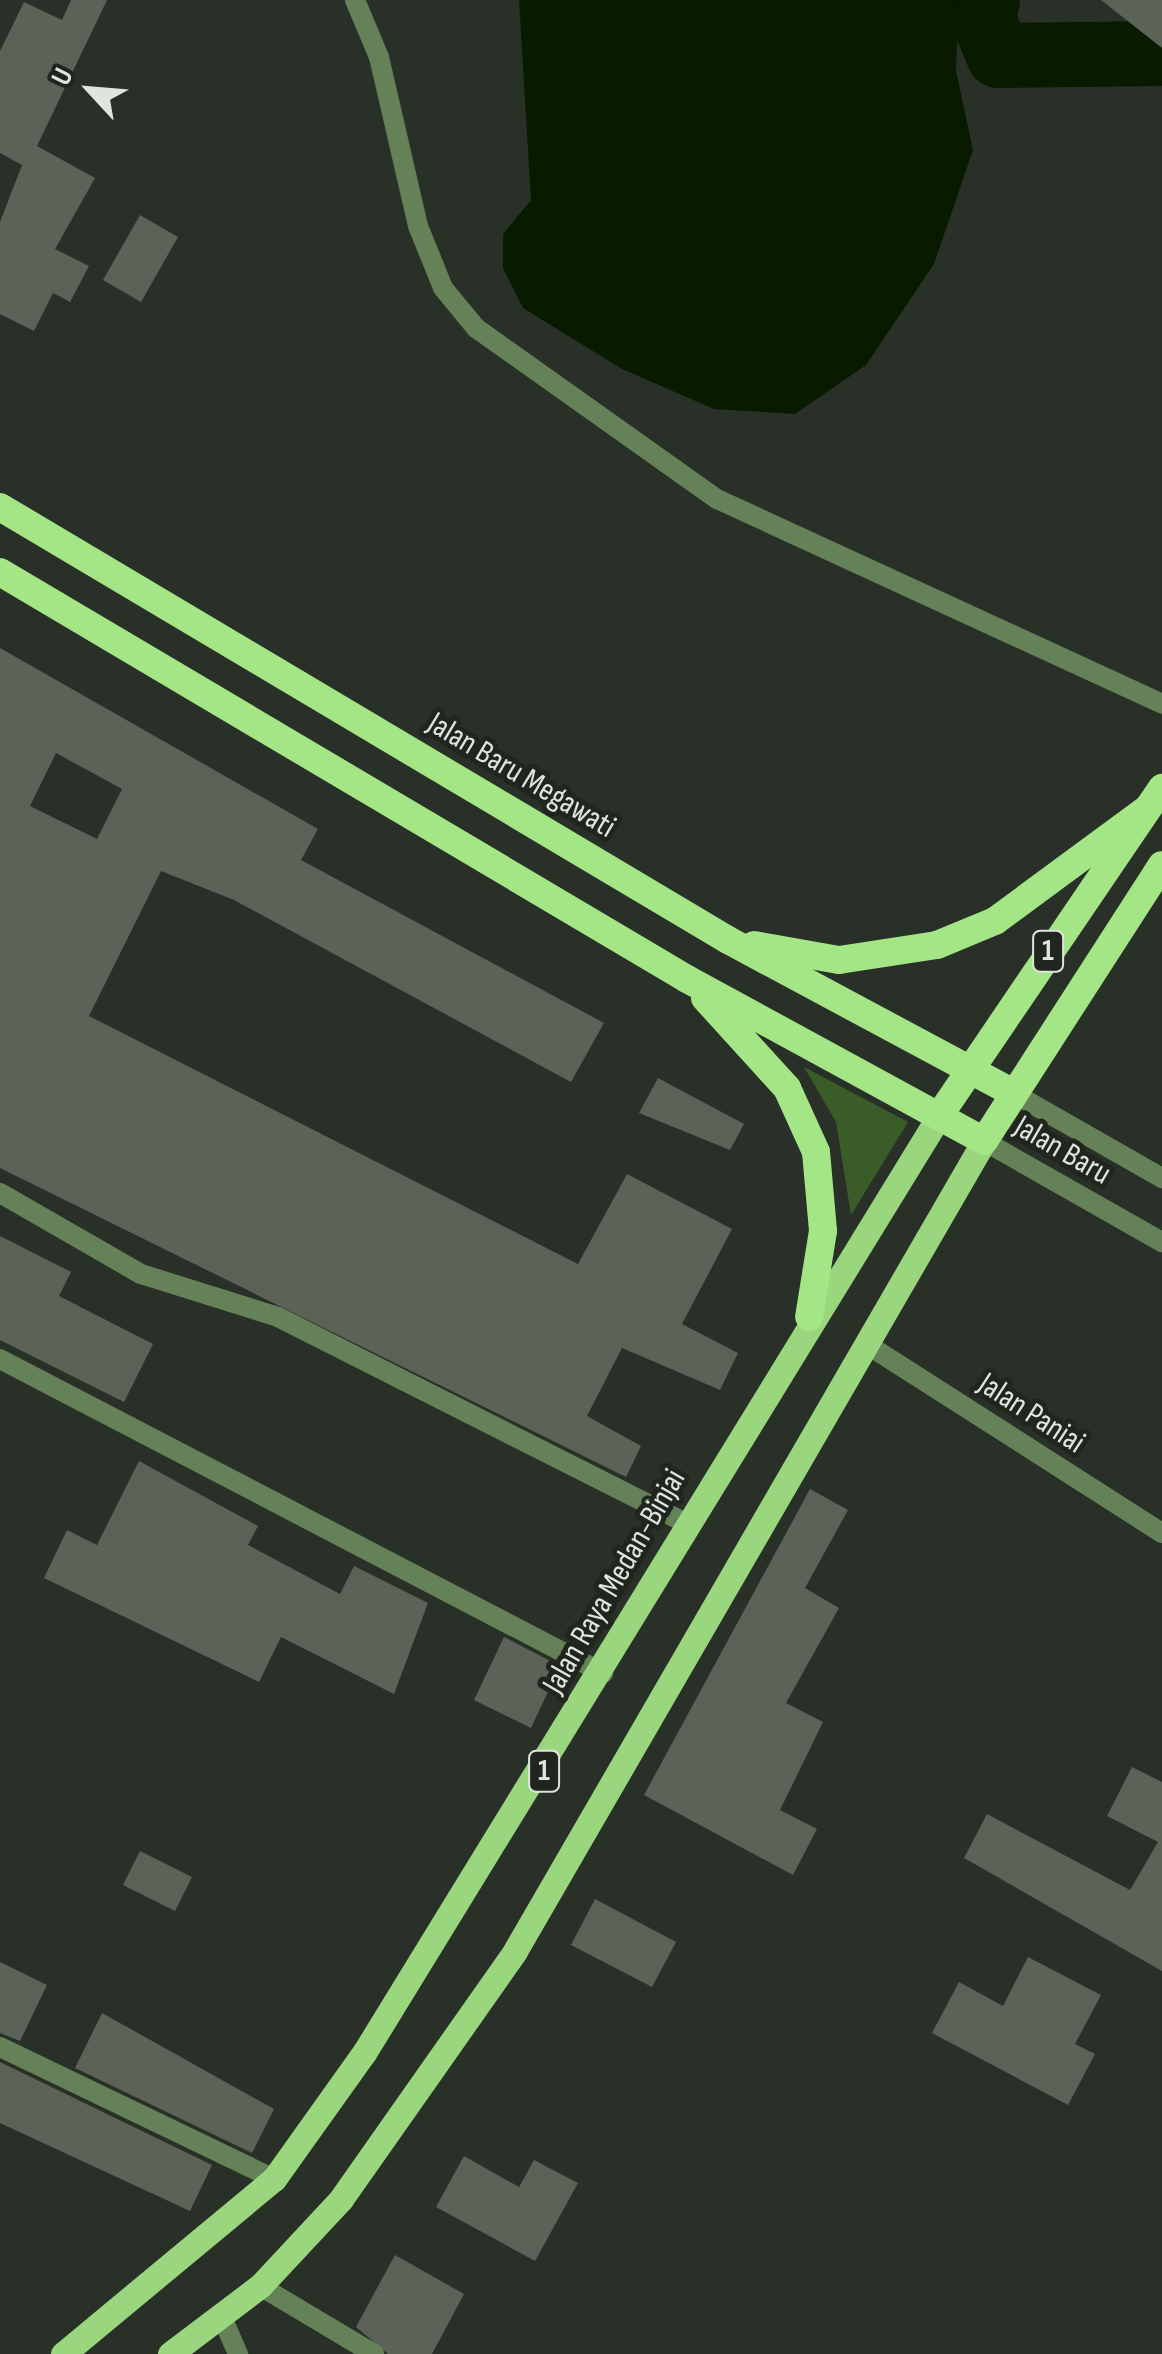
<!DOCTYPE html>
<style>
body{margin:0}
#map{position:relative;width:1162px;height:2354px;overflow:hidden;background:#293027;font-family:"Sofia Sans Condensed",sans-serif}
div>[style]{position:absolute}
.green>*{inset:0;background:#3a5c29}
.water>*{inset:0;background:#081b01}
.river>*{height:65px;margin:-32.5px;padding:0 32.5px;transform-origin:32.5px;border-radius:32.5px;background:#081b01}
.building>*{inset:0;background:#5b6258}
.service>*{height:20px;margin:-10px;padding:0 10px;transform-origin:10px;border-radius:10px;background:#658158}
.minor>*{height:20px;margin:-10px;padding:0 10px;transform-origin:10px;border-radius:10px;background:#658158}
.tertiary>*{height:20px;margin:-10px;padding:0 10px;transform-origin:10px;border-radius:10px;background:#658158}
.primary>*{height:25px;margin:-12.5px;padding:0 12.5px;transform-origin:12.5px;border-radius:12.5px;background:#9ad67e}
.trunk>*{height:28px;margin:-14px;padding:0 14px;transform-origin:14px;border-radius:14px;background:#a4e686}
span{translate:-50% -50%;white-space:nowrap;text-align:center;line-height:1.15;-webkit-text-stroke:10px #20261d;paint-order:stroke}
.shield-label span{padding:2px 8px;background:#20261d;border:2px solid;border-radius:8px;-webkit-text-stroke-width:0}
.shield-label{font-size:30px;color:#e0e4de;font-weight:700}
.street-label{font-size:32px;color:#e0e4de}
.north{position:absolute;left:40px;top:40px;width:100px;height:100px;-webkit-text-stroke:8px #20261d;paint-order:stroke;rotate:296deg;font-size:28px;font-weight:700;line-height:40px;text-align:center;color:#e0e4de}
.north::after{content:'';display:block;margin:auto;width:35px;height:45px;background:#e0e4de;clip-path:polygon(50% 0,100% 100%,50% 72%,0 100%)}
</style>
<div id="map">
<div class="green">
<div style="clip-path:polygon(804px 1067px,908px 1122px,851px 1215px,836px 1122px)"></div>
</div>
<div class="water">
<div style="clip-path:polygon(519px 0,959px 0,956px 71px,973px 150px,934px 264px,866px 365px,795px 414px,714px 409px,622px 369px,523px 308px,503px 268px,503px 234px,531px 200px)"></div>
</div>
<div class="river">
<div style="left:987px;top:0;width:19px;rotate:102deg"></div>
<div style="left:983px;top:19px;width:39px;rotate:67deg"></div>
<div style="left:998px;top:55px;width:164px;rotate:-0.7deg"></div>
</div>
<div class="building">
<div style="clip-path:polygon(71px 0,107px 0,37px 146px,95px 178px,55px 249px,89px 266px,70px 302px,53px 293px,34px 331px,0 314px,0 222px,22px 165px,0 153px,0 51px,24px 2px,62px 20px)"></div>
<div style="clip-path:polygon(1101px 0,1162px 0,1162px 48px)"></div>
<div style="clip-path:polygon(140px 215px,178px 237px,141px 302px,103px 280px)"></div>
<div style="clip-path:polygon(evenodd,0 648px,318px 829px,301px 860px,604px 1023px,571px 1082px,234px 900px,161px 871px,89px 1016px,578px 1264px,627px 1174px,732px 1229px,682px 1324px,738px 1353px,720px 1390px,622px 1348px,587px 1416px,641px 1446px,626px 1477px,0 1168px,0 648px,56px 753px,122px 789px,97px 839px,30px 806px,56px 753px)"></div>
<div style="clip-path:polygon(658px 1078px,744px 1124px,730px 1150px,639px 1113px)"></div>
<div style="clip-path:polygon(0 1236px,71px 1272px,59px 1296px,153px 1344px,124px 1402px,0 1340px)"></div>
<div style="clip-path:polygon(139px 1461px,258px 1526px,248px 1545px,340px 1594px,354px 1566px,428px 1603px,394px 1694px,281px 1637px,259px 1682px,44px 1578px,67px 1530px,97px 1545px)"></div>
<div style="clip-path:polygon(810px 1489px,848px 1510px,805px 1588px,839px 1608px,786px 1703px,823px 1722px,780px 1810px,817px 1829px,793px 1875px,644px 1795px)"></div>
<div style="clip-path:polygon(504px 1637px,560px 1666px,531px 1728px,474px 1700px)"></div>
<div style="clip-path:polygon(1132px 1767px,1162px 1782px,1162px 1971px,964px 1858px,987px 1814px,1130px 1890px,1158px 1842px,1107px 1816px)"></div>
<div style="clip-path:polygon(140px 1851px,192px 1877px,175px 1911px,123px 1885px)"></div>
<div style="clip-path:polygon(595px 1899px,676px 1942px,652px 1987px,571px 1945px)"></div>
<div style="clip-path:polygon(1028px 1957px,1101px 1995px,1075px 2044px,1095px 2054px,1068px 2105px,932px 2033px,959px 1982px,1003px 2006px)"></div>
<div style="clip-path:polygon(0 1962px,47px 1985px,20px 2041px,0 2033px)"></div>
<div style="clip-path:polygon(102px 2013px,274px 2109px,252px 2153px,75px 2068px)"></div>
<div style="clip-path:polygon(0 2062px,212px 2165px,190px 2211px,0 2123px)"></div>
<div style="clip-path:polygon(464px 2156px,519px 2187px,534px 2160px,578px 2183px,535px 2261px,436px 2207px)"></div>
<div style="clip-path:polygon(395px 2255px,464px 2294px,432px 2354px,388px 2354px,356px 2327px)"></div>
</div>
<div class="service">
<div style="left:355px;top:0;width:62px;rotate:67.2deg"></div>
<div style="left:379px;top:57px;width:173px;rotate:77deg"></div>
<div style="left:418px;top:226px;width:67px;rotate:68deg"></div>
<div style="left:443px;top:288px;width:52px;rotate:50.5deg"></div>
<div style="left:476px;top:328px;width:296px;rotate:35.4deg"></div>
<div style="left:717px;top:499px;width:490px;rotate:24.7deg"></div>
<div style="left:0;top:1193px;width:163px;rotate:29.9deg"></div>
<div style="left:141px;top:1274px;width:144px;rotate:17.4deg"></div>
<div style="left:278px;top:1317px;width:462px;rotate:26.8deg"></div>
<div style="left:260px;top:2286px;width:133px;rotate:30.8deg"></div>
<div style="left:221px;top:2315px;width:43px;rotate:66.4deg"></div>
</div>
<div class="minor">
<div style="left:868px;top:1345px;width:349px;rotate:32.6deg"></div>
<div style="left:0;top:1359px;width:680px;rotate:27.51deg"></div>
<div style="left:0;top:2047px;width:304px;rotate:25.7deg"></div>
</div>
<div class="tertiary">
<div style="left:1013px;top:1093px;width:172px;rotate:29.7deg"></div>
<div style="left:984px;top:1141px;width:205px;rotate:29.6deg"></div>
</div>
<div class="primary">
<div style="left:63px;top:2354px;width:274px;rotate:-39.7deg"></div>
<div style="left:274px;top:2179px;width:155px;rotate:-54.5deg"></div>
<div style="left:364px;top:2053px;width:1099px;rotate:-58.46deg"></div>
<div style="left:170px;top:2354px;width:113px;rotate:-37.1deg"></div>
<div style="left:260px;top:2286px;width:119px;rotate:-47deg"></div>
<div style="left:341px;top:2199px;width:303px;rotate:-54.9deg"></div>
<div style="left:515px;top:1951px;width:936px;rotate:-59.93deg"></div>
</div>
<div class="trunk">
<div style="left:0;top:507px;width:847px;rotate:30.74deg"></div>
<div style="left:728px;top:940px;width:323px;rotate:28.2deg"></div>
<div style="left:0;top:572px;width:799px;rotate:30.64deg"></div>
<div style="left:687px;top:979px;width:338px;rotate:28.6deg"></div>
<div style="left:984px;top:1141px;width:328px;rotate:-57.2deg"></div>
<div style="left:754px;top:945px;width:86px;rotate:10deg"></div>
<div style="left:839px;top:960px;width:99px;rotate:-8.7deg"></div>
<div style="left:937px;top:945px;width:63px;rotate:-22.5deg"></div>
<div style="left:995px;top:921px;width:190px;rotate:-36.4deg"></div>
<div style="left:705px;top:998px;width:122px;rotate:47.7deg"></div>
<div style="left:787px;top:1088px;width:70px;rotate:65.6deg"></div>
<div style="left:816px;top:1152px;width:79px;rotate:84.9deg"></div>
<div style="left:823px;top:1231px;width:87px;rotate:99.2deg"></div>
<div style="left:939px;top:1116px;width:397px;rotate:-55.8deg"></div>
</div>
<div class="shield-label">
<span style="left:1048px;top:951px">1</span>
<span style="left:544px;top:1771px">1</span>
</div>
<div class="street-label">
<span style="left:521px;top:776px;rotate:31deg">Jalan Baru Megawati</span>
<span style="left:1062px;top:1151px;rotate:30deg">Jalan Baru</span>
<span style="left:1031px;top:1414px;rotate:33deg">Jalan Paniai</span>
<span style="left:615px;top:1582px;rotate:-60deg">Jalan Raya Medan-Binjai</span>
</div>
<div class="north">U</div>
</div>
